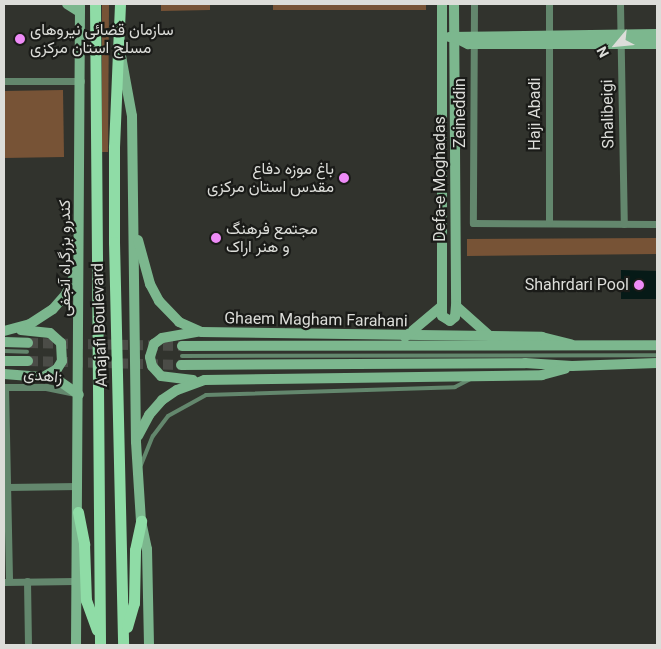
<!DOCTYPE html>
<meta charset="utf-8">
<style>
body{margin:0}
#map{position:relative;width:661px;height:649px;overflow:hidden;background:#31332d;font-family:Roboto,Vazirmatn,sans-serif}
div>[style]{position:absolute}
.green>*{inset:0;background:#775336}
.water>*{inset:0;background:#061a17}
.secondary-tunnel>*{height:10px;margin-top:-5px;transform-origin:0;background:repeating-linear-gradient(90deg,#4b4c47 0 10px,transparent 0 15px)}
.lane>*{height:4px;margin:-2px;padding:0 2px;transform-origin:2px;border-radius:2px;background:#63876d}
.street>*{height:7px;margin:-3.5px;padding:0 3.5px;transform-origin:3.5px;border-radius:3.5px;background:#63876d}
.secondary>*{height:10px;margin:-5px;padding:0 5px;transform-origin:5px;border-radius:5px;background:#7cb78e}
.primary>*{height:11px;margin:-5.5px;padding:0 5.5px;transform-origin:5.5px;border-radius:5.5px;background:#8fdca6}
.dots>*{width:14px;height:14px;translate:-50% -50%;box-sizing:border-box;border:2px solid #1a1b18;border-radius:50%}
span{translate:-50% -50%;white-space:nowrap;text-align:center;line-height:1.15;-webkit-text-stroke:4.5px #1a1b18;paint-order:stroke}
.poi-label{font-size:16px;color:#dcddd9}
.left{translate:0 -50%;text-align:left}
.right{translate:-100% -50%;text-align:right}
.street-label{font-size:16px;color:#dcddd9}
.frame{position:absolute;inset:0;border:5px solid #dcddd9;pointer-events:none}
.north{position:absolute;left:591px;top:20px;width:50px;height:50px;-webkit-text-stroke:4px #1a1b18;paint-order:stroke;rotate:242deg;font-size:14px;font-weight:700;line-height:20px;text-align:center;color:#dcddd9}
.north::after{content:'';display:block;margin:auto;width:18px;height:22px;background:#dcddd9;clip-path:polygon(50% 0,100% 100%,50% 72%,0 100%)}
</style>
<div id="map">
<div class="green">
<div style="clip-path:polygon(102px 4px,109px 4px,108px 152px,102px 152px)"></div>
<div style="clip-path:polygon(161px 4px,210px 4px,210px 10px,161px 11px)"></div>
<div style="clip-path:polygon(273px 4px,426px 4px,426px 10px,273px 10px)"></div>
<div style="clip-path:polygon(63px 90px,64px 157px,4px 158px,4px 91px)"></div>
<div style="clip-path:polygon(657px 238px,657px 254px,467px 256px,467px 239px)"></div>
</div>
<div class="water">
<div style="clip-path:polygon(621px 270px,657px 271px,657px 299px,621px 299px)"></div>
</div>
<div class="secondary-tunnel">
<div style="left:28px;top:343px;width:154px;rotate:1.1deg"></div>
<div style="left:28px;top:361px;width:153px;rotate:1.5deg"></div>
</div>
<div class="lane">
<div style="left:4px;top:351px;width:23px;rotate:2deg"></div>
<div style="left:182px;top:356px;width:475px;rotate:-0.1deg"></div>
<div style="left:141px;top:465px;width:31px;rotate:-68deg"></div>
<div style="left:153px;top:436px;width:25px;rotate:-53deg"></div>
<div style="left:168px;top:416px;width:43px;rotate:-28.9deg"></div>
<div style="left:206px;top:395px;width:249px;rotate:-1.8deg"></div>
<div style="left:455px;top:387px;width:18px;rotate:-27deg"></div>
</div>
<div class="street">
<div style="left:474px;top:4px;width:219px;rotate:90.3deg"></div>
<div style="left:473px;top:223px;width:184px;rotate:0.3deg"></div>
<div style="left:620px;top:4px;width:220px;rotate:89deg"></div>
<div style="left:4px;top:81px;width:77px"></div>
<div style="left:549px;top:223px;width:219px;rotate:-90deg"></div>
<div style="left:4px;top:387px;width:42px"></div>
<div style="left:46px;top:387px;width:25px;rotate:12deg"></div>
<div style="left:5px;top:387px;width:194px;rotate:88.8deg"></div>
<div style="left:7px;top:487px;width:71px;rotate:-0.8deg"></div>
<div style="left:27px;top:581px;width:64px;rotate:89.1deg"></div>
<div style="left:4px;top:582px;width:71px;rotate:-0.8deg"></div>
</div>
<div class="secondary">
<div style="left:67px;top:4px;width:15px;rotate:32deg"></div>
<div style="left:454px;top:4px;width:302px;rotate:89.6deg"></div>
<div style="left:456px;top:306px;width:48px;rotate:41.6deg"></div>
<div style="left:449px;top:37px;width:208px;rotate:-0.8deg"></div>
<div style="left:454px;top:37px;width:16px;rotate:27deg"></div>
<div style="left:468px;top:44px;width:189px"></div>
<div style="left:121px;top:56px;width:61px;rotate:79.6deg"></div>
<div style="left:132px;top:116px;width:326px;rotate:89.3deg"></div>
<div style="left:136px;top:442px;width:79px;rotate:86.4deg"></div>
<div style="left:141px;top:521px;width:29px;rotate:78deg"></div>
<div style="left:147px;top:549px;width:96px;rotate:88.8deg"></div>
<div style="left:138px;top:240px;width:46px;rotate:74.7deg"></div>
<div style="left:150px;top:284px;width:19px;rotate:62deg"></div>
<div style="left:159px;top:301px;width:29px;rotate:46deg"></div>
<div style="left:179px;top:322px;width:24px;rotate:24deg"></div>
<div style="left:201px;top:332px;width:341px;rotate:0.8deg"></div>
<div style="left:542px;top:337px;width:30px;rotate:14deg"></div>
<div style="left:442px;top:306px;width:10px;rotate:90deg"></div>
<div style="left:442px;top:316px;width:9px;rotate:32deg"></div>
<div style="left:450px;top:321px;width:6px;rotate:-39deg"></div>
<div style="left:455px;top:317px;width:11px;rotate:-85deg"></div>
<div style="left:21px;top:330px;width:29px;rotate:6deg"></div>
<div style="left:50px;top:333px;width:15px;rotate:42deg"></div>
<div style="left:61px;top:343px;width:18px;rotate:87deg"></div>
<div style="left:62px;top:361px;width:9px;rotate:122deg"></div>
<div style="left:57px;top:369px;width:14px;rotate:150deg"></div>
<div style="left:4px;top:331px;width:27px;rotate:-15deg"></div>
<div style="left:30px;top:324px;width:27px;rotate:-33deg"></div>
<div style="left:53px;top:309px;width:20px;rotate:-49deg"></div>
<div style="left:66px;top:294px;width:27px;rotate:-66deg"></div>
<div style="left:405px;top:337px;width:48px;rotate:-40deg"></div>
<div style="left:442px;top:306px;width:302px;rotate:-90deg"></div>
<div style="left:4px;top:342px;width:24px;rotate:2deg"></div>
<div style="left:182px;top:346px;width:475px;rotate:-0.1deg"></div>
<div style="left:4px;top:361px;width:24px"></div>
<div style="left:181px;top:365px;width:344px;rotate:-0.3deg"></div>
<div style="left:525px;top:363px;width:47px;rotate:3.7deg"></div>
<div style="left:572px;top:366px;width:85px;rotate:-2deg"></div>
<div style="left:4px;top:374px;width:51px;rotate:4.5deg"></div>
<div style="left:55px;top:378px;width:29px;rotate:35deg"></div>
<div style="left:193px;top:380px;width:32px;rotate:-173deg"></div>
<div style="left:161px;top:376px;width:13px;rotate:-132deg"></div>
<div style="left:152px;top:366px;width:9px;rotate:-103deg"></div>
<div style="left:150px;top:357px;width:14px;rotate:-73deg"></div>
<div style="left:154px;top:344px;width:10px;rotate:-37deg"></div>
<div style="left:162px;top:338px;width:36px;rotate:-10deg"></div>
<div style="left:138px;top:436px;width:24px;rotate:-62deg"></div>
<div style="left:149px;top:415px;width:20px;rotate:-49deg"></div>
<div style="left:162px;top:400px;width:18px;rotate:-34deg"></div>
<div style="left:177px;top:390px;width:29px;rotate:-20deg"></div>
<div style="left:204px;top:380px;width:338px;rotate:-0.8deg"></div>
<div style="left:542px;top:375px;width:24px;rotate:-15deg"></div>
<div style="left:76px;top:645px;width:641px;rotate:-89.64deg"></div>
</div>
<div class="primary">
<div style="left:95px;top:4px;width:641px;rotate:89.55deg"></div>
<div style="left:120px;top:4px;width:143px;rotate:92.4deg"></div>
<div style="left:114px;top:147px;width:95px;rotate:90deg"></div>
<div style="left:114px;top:242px;width:403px;rotate:88.7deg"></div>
<div style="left:78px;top:512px;width:33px;rotate:79deg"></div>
<div style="left:84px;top:544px;width:56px;rotate:88deg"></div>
<div style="left:86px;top:600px;width:32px;rotate:70deg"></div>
<div style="left:127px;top:627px;width:25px;rotate:-74deg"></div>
<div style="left:134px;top:603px;width:53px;rotate:-88.9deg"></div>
<div style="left:135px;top:550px;width:30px;rotate:-78deg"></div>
</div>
<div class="dots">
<div style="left:20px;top:39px;background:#ee8bf7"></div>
<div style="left:344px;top:178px;background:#ee8bf7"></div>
<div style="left:216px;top:238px;background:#ee8bf7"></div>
<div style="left:639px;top:285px;background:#ee8bf7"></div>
</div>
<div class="poi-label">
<span class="left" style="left:30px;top:39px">سازمان قضائی نیروهای<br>مسلح استان مرکزی</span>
<span class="right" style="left:334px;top:178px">باغ موزه دفاع<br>مقدس استان مرکزی</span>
<span class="left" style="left:226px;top:238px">مجتمع فرهنگ<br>و هنر اراک</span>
<span class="right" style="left:629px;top:285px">Shahrdari Pool</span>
</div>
<div class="street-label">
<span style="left:460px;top:113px;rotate:-90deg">Zeineddin</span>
<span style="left:535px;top:114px;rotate:-90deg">Haji Abadi</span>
<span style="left:608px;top:114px;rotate:-91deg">Shalibeigi</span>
<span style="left:440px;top:179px;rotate:-90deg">Defa-e Moghadas</span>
<span style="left:65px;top:258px;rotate:-90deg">کندرو بزرگراه آنجفی</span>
<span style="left:316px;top:320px;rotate:1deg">Ghaem Magham Farahani</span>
<span style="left:100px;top:325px;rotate:-92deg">Anajafi Boulevard</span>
<span style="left:43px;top:376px;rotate:6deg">زاهدی</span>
</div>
<div class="frame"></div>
<div class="north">N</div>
</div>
